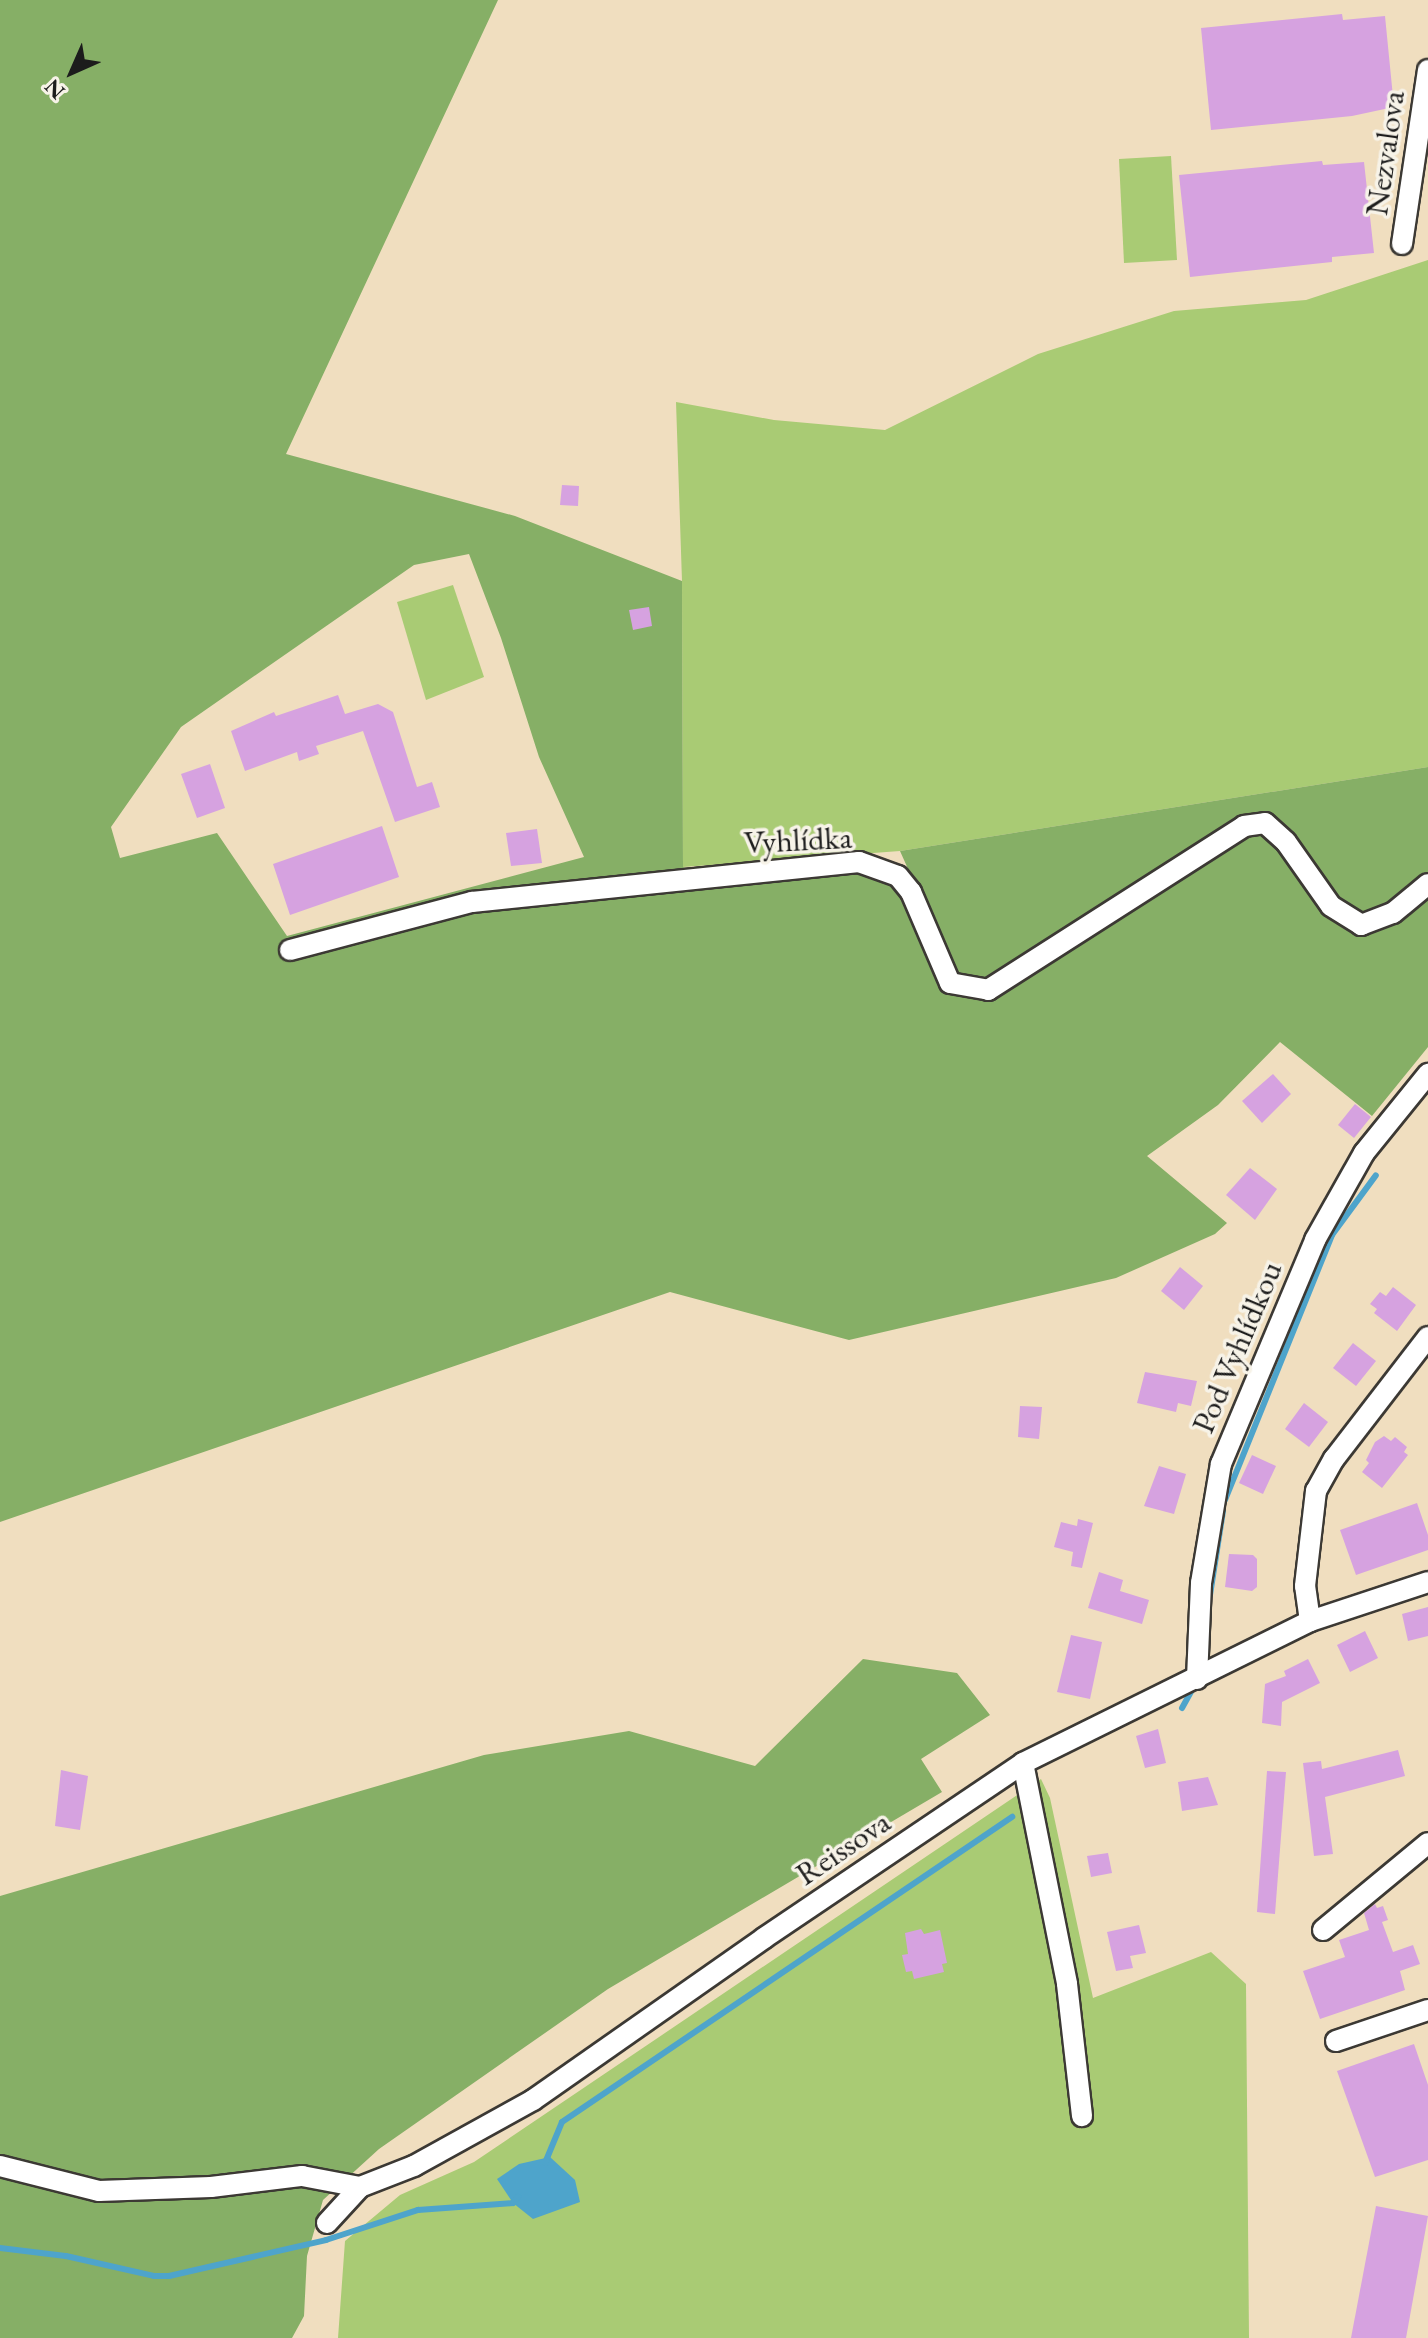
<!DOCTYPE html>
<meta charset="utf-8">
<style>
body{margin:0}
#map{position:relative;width:1428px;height:2338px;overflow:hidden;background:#f0debf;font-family:"EB Garamond",serif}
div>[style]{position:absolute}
.green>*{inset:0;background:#a9cb74}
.forest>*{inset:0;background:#86af66}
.water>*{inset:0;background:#4ea4cb}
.stream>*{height:6px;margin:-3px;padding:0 3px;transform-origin:3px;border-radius:3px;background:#4ea4cb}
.building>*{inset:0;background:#d6a2e0}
.roads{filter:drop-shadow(2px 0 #3c3934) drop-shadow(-2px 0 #3c3934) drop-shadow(0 2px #3c3934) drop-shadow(0 -2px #3c3934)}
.minor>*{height:20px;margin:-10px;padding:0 10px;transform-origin:10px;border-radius:10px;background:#fff}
span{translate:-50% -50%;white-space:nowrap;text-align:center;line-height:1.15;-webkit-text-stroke:7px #f7f3e8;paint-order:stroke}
.street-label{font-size:32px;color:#1c1c1c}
.north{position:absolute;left:32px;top:32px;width:80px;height:80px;-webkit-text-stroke:6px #f7f3e8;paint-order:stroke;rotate:225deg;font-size:22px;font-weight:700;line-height:32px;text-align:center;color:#1c1c1c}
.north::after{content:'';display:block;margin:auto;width:28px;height:36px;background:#1c1c1c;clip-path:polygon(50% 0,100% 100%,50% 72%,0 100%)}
</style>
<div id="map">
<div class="green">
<div style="clip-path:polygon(1171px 156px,1177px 260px,1124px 263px,1119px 159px)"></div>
<div style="clip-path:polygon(1428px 260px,1428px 767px,900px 851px,683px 867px,682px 581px,676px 402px,774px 420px,885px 430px,1038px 354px,1174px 311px,1306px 300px)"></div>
<div style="clip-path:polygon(453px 585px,484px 677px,426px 700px,397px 602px)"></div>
<div style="clip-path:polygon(1041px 1779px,1050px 1798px,1093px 1998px,1211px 1952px,1246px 1984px,1249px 2338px,338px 2338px,345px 2241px,400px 2195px,474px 2162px)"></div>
</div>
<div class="forest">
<div style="clip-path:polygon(evenodd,0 0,498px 0,286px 454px,515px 516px,682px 581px,683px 867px,742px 883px,881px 870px,943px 947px,900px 851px,1428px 767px,1428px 1047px,1372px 1116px,1280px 1042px,1218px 1105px,1147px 1156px,1227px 1223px,1215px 1234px,1116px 1278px,849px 1340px,670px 1292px,0 1522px,0 0,469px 554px,501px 638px,539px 757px,584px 857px,287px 936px,217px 833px,120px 858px,111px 827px,181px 727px,414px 565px,469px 554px)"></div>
<div style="clip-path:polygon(863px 1659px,957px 1673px,990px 1715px,921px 1759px,942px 1792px,608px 1989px,379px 2149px,323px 2200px,307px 2256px,304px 2316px,292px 2338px,0 2338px,0 1896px,484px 1755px,629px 1731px,755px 1766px)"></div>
</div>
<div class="water">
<div style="clip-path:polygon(550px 2157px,575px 2180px,580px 2202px,533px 2219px,513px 2203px,497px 2179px,519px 2164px)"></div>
</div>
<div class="stream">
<div style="left:1225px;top:1500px;width:286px;rotate:-68deg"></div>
<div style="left:1332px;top:1235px;width:74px;rotate:-53.7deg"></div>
<div style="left:1210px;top:1595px;width:85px;rotate:-81.2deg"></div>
<div style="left:1182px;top:1708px;width:26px;rotate:-61deg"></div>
<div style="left:545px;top:2163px;width:44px;rotate:-67.5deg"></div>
<div style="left:562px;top:2122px;width:544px;rotate:-34.13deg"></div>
<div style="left:0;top:2248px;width:66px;rotate:6.9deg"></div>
<div style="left:66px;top:2256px;width:90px;rotate:12.8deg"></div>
<div style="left:154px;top:2276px;width:15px"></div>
<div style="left:169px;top:2276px;width:161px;rotate:-12.9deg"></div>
<div style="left:326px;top:2240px;width:97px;rotate:-18.1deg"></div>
<div style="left:418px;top:2210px;width:95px;rotate:-4.2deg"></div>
<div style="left:513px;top:2203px;width:8px;rotate:-50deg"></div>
</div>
<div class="building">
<div style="clip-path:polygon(1342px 14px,1343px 20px,1385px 16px,1394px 107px,1352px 116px,1211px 130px,1201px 28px)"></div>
<div style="clip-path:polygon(1322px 161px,1323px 165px,1364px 162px,1374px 253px,1332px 257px,1332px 262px,1190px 277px,1179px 175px)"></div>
<div style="clip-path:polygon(562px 485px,579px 486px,578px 506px,560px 505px)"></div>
<div style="clip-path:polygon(649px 607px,652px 626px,633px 630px,629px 610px)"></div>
<div style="clip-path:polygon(338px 695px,345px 714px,378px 704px,393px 712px,417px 787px,432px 782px,440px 807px,395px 822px,363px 731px,316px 746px,319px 754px,299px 761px,297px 752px,245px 771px,231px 731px,274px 712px,276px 716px)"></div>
<div style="clip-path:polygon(210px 764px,225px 808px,197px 818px,181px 774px)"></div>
<div style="clip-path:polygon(382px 826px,399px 877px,290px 915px,273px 864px)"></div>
<div style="clip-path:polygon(537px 829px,542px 863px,511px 866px,506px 833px)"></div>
<div style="clip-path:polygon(1273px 1074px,1291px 1094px,1262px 1123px,1242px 1101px)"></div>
<div style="clip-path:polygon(1355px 1104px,1371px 1117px,1354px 1138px,1338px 1125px)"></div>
<div style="clip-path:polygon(1250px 1168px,1277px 1189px,1255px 1220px,1226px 1195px)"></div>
<div style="clip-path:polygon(1180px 1267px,1203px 1286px,1184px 1310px,1161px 1291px)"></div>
<div style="clip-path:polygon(1393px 1287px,1416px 1305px,1397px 1331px,1374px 1313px,1377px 1309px,1370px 1304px,1380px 1292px,1386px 1296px)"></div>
<div style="clip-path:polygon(1353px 1343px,1376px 1361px,1356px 1386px,1333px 1368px)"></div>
<div style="clip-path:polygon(1145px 1372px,1197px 1381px,1191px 1406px,1178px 1403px,1176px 1412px,1137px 1403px)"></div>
<div style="clip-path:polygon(1304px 1403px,1328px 1422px,1309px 1447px,1285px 1429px)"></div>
<div style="clip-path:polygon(1020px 1406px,1042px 1407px,1039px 1439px,1018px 1437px)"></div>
<div style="clip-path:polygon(1384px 1436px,1391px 1441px,1395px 1437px,1407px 1447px,1404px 1452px,1408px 1455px,1382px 1488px,1362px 1472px,1369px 1463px,1366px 1460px,1375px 1442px)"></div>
<div style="clip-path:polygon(1252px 1455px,1276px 1466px,1263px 1494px,1239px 1483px)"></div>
<div style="clip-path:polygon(1159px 1466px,1186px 1474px,1174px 1514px,1144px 1506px)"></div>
<div style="clip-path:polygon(1417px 1503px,1428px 1535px,1428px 1550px,1356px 1575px,1340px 1530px)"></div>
<div style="clip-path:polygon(1078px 1519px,1093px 1523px,1082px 1568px,1071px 1566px,1073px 1552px,1054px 1547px,1061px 1522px,1077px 1526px)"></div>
<div style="clip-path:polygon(1229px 1554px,1253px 1555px,1257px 1559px,1257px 1587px,1252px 1591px,1225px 1587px)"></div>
<div style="clip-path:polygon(1099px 1572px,1123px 1580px,1120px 1591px,1149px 1600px,1142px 1624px,1088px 1608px)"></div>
<div style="clip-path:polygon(1428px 1607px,1428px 1636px,1408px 1641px,1402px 1614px)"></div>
<div style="clip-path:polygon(1365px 1631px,1378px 1658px,1350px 1672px,1337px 1645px)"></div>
<div style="clip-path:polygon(1071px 1635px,1102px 1642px,1090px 1699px,1057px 1692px)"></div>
<div style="clip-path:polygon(1308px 1659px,1320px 1683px,1282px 1702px,1281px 1726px,1262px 1723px,1265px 1684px,1286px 1676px,1284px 1671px)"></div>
<div style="clip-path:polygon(1158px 1729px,1166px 1763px,1145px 1768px,1136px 1736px)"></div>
<div style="clip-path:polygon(1398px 1750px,1405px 1776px,1325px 1797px,1333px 1854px,1314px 1856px,1303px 1763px,1321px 1761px,1322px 1769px)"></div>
<div style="clip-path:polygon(61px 1770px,88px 1776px,80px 1830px,55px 1826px)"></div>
<div style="clip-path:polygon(1267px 1771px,1286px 1772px,1275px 1914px,1257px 1912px)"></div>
<div style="clip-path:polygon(1208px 1777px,1218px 1805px,1182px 1811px,1178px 1782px)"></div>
<div style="clip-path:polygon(1108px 1853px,1112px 1873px,1091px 1877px,1087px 1856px)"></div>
<div style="clip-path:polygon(1375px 1904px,1377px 1908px,1383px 1906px,1388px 1920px,1382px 1922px,1393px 1952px,1413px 1945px,1420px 1964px,1400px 1971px,1405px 1990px,1320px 2019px,1303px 1971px,1345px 1957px,1339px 1940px,1369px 1930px,1364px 1913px)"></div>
<div style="clip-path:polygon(1139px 1925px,1146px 1953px,1130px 1956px,1133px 1968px,1116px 1971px,1107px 1932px)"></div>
<div style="clip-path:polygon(921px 1929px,924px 1934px,940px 1930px,947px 1963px,942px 1964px,944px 1972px,914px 1979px,912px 1971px,906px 1972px,902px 1955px,908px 1954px,905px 1933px)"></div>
<div style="clip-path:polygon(1414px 2044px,1428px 2085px,1428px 2160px,1375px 2177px,1337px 2071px)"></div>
<div style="clip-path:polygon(1376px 2206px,1428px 2216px,1406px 2338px,1351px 2338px)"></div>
</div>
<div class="roads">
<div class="minor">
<div style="left:1402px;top:244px;width:176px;rotate:-81.5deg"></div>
<div style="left:290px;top:950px;width:188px;rotate:-14.8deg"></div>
<div style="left:472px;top:902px;width:389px;rotate:-5.9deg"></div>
<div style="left:859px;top:862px;width:41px;rotate:19.7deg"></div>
<div style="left:898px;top:876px;width:21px;rotate:51deg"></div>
<div style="left:911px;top:892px;width:99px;rotate:66.8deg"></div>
<div style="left:950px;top:983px;width:39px;rotate:10deg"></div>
<div style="left:988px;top:990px;width:304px;rotate:-32.6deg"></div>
<div style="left:1244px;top:826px;width:21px;rotate:-8deg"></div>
<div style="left:1265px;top:823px;width:28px;rotate:42deg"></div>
<div style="left:1286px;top:842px;width:78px;rotate:54.9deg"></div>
<div style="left:1331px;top:906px;width:36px;rotate:32deg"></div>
<div style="left:1361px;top:925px;width:34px;rotate:-21deg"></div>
<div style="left:1393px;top:913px;width:45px;rotate:-39.6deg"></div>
<div style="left:1310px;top:1621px;width:35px;rotate:-98deg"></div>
<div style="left:1305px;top:1586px;width:96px;rotate:-83.4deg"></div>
<div style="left:1316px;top:1491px;width:37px;rotate:-61deg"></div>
<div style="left:1334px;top:1459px;width:154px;rotate:-52.4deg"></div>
<div style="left:1197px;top:1679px;width:96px;rotate:-87.6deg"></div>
<div style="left:1201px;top:1583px;width:121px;rotate:-80.5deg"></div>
<div style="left:1221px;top:1464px;width:243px;rotate:-67.2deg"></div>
<div style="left:1315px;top:1240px;width:100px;rotate:-60.6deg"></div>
<div style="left:1364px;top:1153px;width:102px;rotate:-51deg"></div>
<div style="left:1023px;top:1763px;width:225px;rotate:78.7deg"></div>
<div style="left:1067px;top:1984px;width:133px;rotate:83.5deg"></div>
<div style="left:1323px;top:1930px;width:136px;rotate:-39.6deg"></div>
<div style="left:1336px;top:2041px;width:97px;rotate:-18.6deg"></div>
<div style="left:0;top:2166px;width:102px;rotate:14.2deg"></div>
<div style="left:99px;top:2191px;width:112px;rotate:-2deg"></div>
<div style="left:211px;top:2187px;width:92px;rotate:-6.9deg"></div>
<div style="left:302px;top:2176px;width:59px;rotate:10.7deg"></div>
<div style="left:327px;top:2223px;width:49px;rotate:-47.5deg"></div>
<div style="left:360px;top:2187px;width:58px;rotate:-21.3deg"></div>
<div style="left:414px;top:2166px;width:136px;rotate:-29deg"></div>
<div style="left:533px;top:2100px;width:282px;rotate:-35deg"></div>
<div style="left:764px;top:1938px;width:313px;rotate:-34deg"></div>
<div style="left:1023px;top:1763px;width:320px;rotate:-26.3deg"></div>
<div style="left:1310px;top:1621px;width:124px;rotate:-18.3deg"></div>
</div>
</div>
<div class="street-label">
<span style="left:1385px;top:153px;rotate:-82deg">Nezvalova</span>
<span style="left:798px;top:840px;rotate:-3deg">Vyhlídka</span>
<span style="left:1237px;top:1347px;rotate:-67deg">Pod Vyhlídkou</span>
<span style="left:843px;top:1848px;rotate:-34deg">Reissova</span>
</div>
<div class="north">N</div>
</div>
